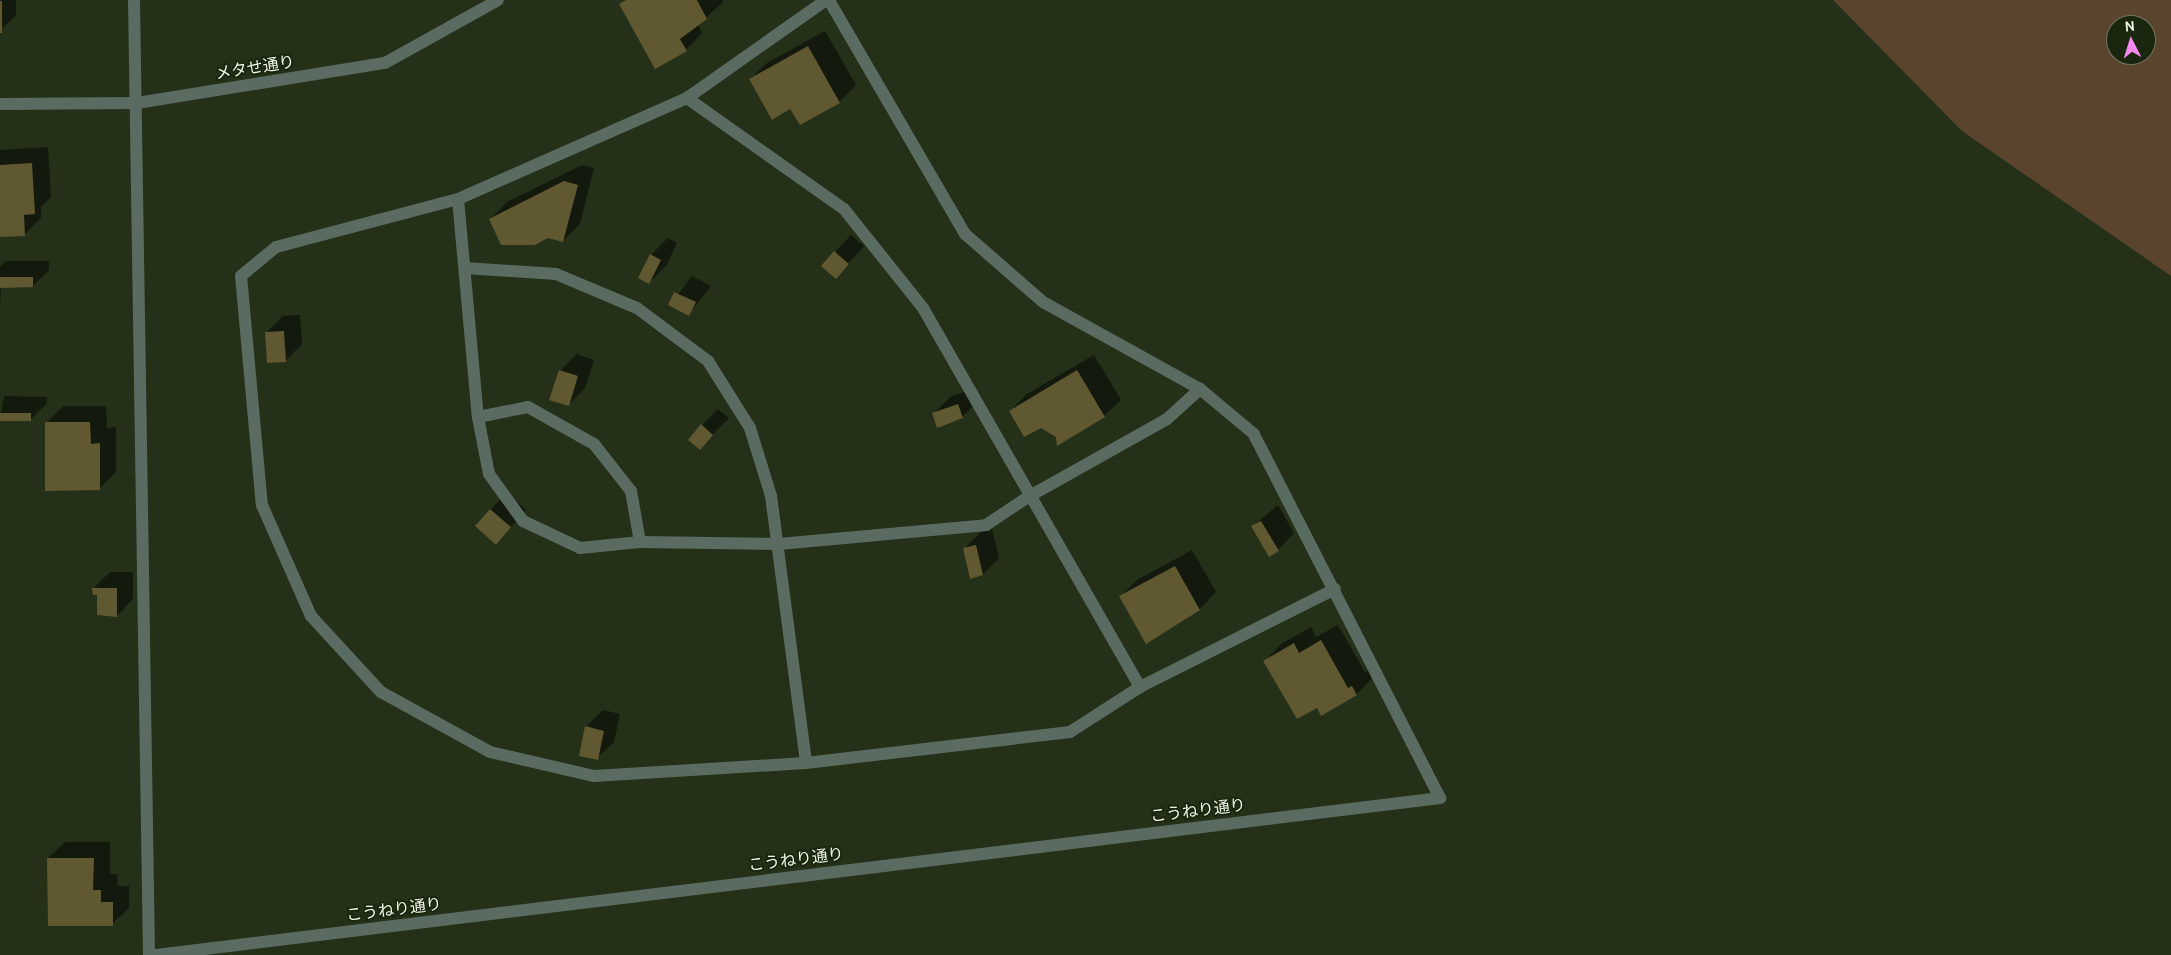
<!DOCTYPE html>
<meta charset="utf-8">
<style>
body{margin:0}
#map{position:relative;width:2171px;height:955px;overflow:hidden;background:#243018;font-family:Cabin,"Noto Sans JP",sans-serif}
div>[style]{position:absolute}
.green>*{inset:0;background:#5a442d}
.shadow>*{inset:0;background:#0007}
.building>*{inset:0;background:#605830}
.minor>*{height:12px;margin:-6px;padding:0 6px;transform-origin:6px;border-radius:6px;background:#5a6c62}
span{translate:-50% -50%;white-space:nowrap;text-align:center;line-height:1.15;-webkit-text-stroke:4px #1b260f;paint-order:stroke}
.street-label{font-size:16px;color:#eef6e7}
.north{position:absolute;left:2106px;top:15px;width:50px;height:50px;box-sizing:border-box;background:#1b260f;border:1px solid #6f7965;border-radius:50%;rotate:355deg;font-size:14px;font-weight:700;line-height:20px;text-align:center;color:#eef6e7}
.north::after{content:'';display:block;margin:auto;width:18px;height:22px;background:#f689ee;clip-path:polygon(50% 0,100% 100%,50% 72%,0 100%)}
</style>
<div id="map">
<div class="green">
<div style="clip-path:polygon(evenodd,1833px 0,2171px 0,2171px 276px,1962px 131px,1833px 0,2116px 25px,2146px 25px,2146px 55px,2116px 55px,2116px 25px)"></div>
</div>
<div class="shadow">
<div style="clip-path:polygon(0 0,16px 0,16px 15px,0 31px)"></div>
<div style="clip-path:polygon(625px 0,722px 0,723px 2px,698px 25px,702px 33px,686px 50px,620px 4px)"></div>
<div style="clip-path:polygon(825px 31px,856px 85px,839px 102px,791px 108px,750px 79px,767px 63px)"></div>
<div style="clip-path:polygon(48px 147px,51px 197px,41px 207px,41px 218px,25px 234px,0 235px,0 150px)"></div>
<div style="clip-path:polygon(582px 165px,594px 168px,580px 224px,563px 241px,490px 219px,507px 202px)"></div>
<div style="clip-path:polygon(851px 235px,864px 246px,836px 277px,835px 252px)"></div>
<div style="clip-path:polygon(668px 238px,677px 243px,666px 266px,649px 282px,640px 278px,651px 255px)"></div>
<div style="clip-path:polygon(6px 261px,49px 261px,49px 270px,33px 286px,1px 286px,0 309px,0 267px)"></div>
<div style="clip-path:polygon(692px 276px,711px 286px,689px 314px,670px 305px)"></div>
<div style="clip-path:polygon(300px 315px,302px 344px,286px 360px,267px 332px,283px 316px)"></div>
<div style="clip-path:polygon(577px 354px,594px 360px,585px 388px,568px 405px,560px 371px)"></div>
<div style="clip-path:polygon(1094px 355px,1121px 400px,1104px 416px,1057px 436px,1010px 411px,1027px 394px)"></div>
<div style="clip-path:polygon(974px 388px,979px 400px,962px 417px,934px 414px,950px 397px)"></div>
<div style="clip-path:polygon(4px 396px,47px 397px,47px 403px,30px 420px,0 420px)"></div>
<div style="clip-path:polygon(63px 406px,106px 406px,107px 428px,116px 427px,116px 472px,99px 489px,46px 423px)"></div>
<div style="clip-path:polygon(718px 409px,729px 418px,700px 448px,702px 425px)"></div>
<div style="clip-path:polygon(507px 493px,526px 510px,496px 543px,490px 510px)"></div>
<div style="clip-path:polygon(1278px 505px,1294px 533px,1278px 550px,1253px 526px)"></div>
<div style="clip-path:polygon(992px 529px,999px 558px,983px 574px,964px 549px,981px 532px)"></div>
<div style="clip-path:polygon(1192px 550px,1216px 592px,1200px 609px,1147px 642px,1120px 597px,1137px 580px)"></div>
<div style="clip-path:polygon(110px 572px,133px 572px,133px 599px,117px 616px,94px 588px)"></div>
<div style="clip-path:polygon(1338px 625px,1365px 672px,1369px 670px,1373px 677px,1357px 694px,1322px 714px,1265px 661px,1281px 644px,1311px 627px,1316px 637px)"></div>
<div style="clip-path:polygon(603px 710px,620px 714px,614px 742px,597px 758px,586px 727px)"></div>
<div style="clip-path:polygon(65px 842px,110px 842px,110px 874px,117px 874px,118px 886px,129px 886px,129px 908px,112px 924px,48px 858px)"></div>
</div>
<div class="building">
<div style="clip-path:polygon(626px 0,697px 0,707px 19px,680px 39px,687px 51px,655px 69px,619px 4px)"></div>
<div style="clip-path:polygon(0 1px,2px 1px,2px 33px,0 33px)"></div>
<div style="clip-path:polygon(808px 46px,840px 103px,800px 125px,790px 109px,772px 120px,749px 79px)"></div>
<div style="clip-path:polygon(32px 163px,35px 214px,24px 215px,25px 236px,0 237px,0 165px)"></div>
<div style="clip-path:polygon(564px 181px,578px 185px,563px 242px,548px 238px,535px 245px,501px 245px,489px 219px)"></div>
<div style="clip-path:polygon(834px 251px,849px 264px,836px 279px,821px 266px)"></div>
<div style="clip-path:polygon(650px 254px,661px 260px,649px 284px,638px 278px)"></div>
<div style="clip-path:polygon(0 277px,33px 277px,33px 287px,0 288px)"></div>
<div style="clip-path:polygon(674px 292px,696px 302px,689px 316px,668px 305px)"></div>
<div style="clip-path:polygon(284px 331px,286px 362px,267px 363px,265px 332px)"></div>
<div style="clip-path:polygon(559px 370px,578px 376px,569px 406px,549px 400px)"></div>
<div style="clip-path:polygon(1077px 370px,1105px 417px,1057px 446px,1056px 437px,1041px 428px,1024px 437px,1009px 411px)"></div>
<div style="clip-path:polygon(958px 404px,963px 418px,937px 428px,932px 413px)"></div>
<div style="clip-path:polygon(0 413px,31px 413px,31px 421px,0 421px)"></div>
<div style="clip-path:polygon(45px 422px,90px 422px,91px 444px,100px 443px,100px 490px,45px 491px)"></div>
<div style="clip-path:polygon(701px 424px,713px 435px,700px 450px,688px 440px)"></div>
<div style="clip-path:polygon(490px 509px,511px 527px,496px 545px,475px 526px)"></div>
<div style="clip-path:polygon(1261px 521px,1279px 551px,1269px 557px,1251px 526px)"></div>
<div style="clip-path:polygon(976px 545px,983px 575px,970px 579px,963px 548px)"></div>
<div style="clip-path:polygon(1175px 566px,1200px 610px,1146px 644px,1119px 596px)"></div>
<div style="clip-path:polygon(92px 588px,117px 588px,117px 617px,97px 615px,97px 595px,93px 595px)"></div>
<div style="clip-path:polygon(1321px 640px,1348px 688px,1352px 686px,1357px 695px,1321px 716px,1317px 708px,1297px 719px,1263px 661px,1294px 643px,1299px 653px)"></div>
<div style="clip-path:polygon(585px 726px,604px 731px,598px 760px,579px 756px)"></div>
<div style="clip-path:polygon(47px 858px,94px 858px,93px 890px,101px 890px,101px 902px,113px 902px,113px 926px,48px 926px)"></div>
</div>
<div class="minor">
<div style="left:134px;top:0;width:955px;rotate:89.1deg"></div>
<div style="left:826px;top:0;width:170px;rotate:144.8deg"></div>
<div style="left:687px;top:98px;width:250px;rotate:156.2deg"></div>
<div style="left:458px;top:199px;width:188px;rotate:165.2deg"></div>
<div style="left:276px;top:247px;width:45px;rotate:140.4deg"></div>
<div style="left:241px;top:276px;width:230px;rotate:84.8deg"></div>
<div style="left:262px;top:505px;width:121px;rotate:66.2deg"></div>
<div style="left:311px;top:616px;width:103px;rotate:47.4deg"></div>
<div style="left:381px;top:692px;width:124px;rotate:28.8deg"></div>
<div style="left:490px;top:752px;width:107px;rotate:13deg"></div>
<div style="left:594px;top:776px;width:212px;rotate:-3.5deg"></div>
<div style="left:806px;top:763px;width:266px;rotate:-6.7deg"></div>
<div style="left:1070px;top:732px;width:83px;rotate:-32.7deg"></div>
<div style="left:1140px;top:687px;width:218px;rotate:-26.7deg"></div>
<div style="left:687px;top:98px;width:192px;rotate:35.3deg"></div>
<div style="left:844px;top:209px;width:127px;rotate:51.4deg"></div>
<div style="left:923px;top:308px;width:437px;rotate:60.2deg"></div>
<div style="left:0;top:104px;width:137px;rotate:-0.4deg"></div>
<div style="left:137px;top:103px;width:251px;rotate:-9.2deg"></div>
<div style="left:385px;top:63px;width:129px;rotate:-29.1deg"></div>
<div style="left:458px;top:199px;width:219px;rotate:84.8deg"></div>
<div style="left:478px;top:417px;width:58px;rotate:79.1deg"></div>
<div style="left:489px;top:474px;width:58px;rotate:54.1deg"></div>
<div style="left:523px;top:521px;width:63px;rotate:25.3deg"></div>
<div style="left:580px;top:548px;width:60px;rotate:-5.7deg"></div>
<div style="left:640px;top:542px;width:139px;rotate:0.8deg"></div>
<div style="left:779px;top:544px;width:208px;rotate:-5.2deg"></div>
<div style="left:986px;top:525px;width:50px;rotate:-33.7deg"></div>
<div style="left:1028px;top:497px;width:159px;rotate:-29.3deg"></div>
<div style="left:1167px;top:419px;width:45px;rotate:-42.3deg"></div>
<div style="left:465px;top:268px;width:91px;rotate:3.8deg"></div>
<div style="left:556px;top:274px;width:88px;rotate:22.8deg"></div>
<div style="left:637px;top:308px;width:89px;rotate:36.7deg"></div>
<div style="left:708px;top:361px;width:79px;rotate:57.9deg"></div>
<div style="left:750px;top:428px;width:71px;rotate:72.8deg"></div>
<div style="left:771px;top:496px;width:269px;rotate:82.5deg"></div>
<div style="left:478px;top:417px;width:51px;rotate:-11.3deg"></div>
<div style="left:528px;top:407px;width:76px;rotate:29.3deg"></div>
<div style="left:594px;top:444px;width:60px;rotate:51.8deg"></div>
<div style="left:631px;top:491px;width:52px;rotate:80deg"></div>
<div style="left:156px;top:955px;width:1294px;rotate:-6.97deg"></div>
<div style="left:1440px;top:798px;width:409px;rotate:-117.1deg"></div>
<div style="left:1254px;top:434px;width:70px;rotate:-140.2deg"></div>
<div style="left:1200px;top:389px;width:179px;rotate:-151deg"></div>
<div style="left:1043px;top:302px;width:103px;rotate:-138.9deg"></div>
<div style="left:965px;top:234px;width:271px;rotate:-120.2deg"></div>
</div>
<div class="street-label">
<span style="left:255px;top:68px;rotate:-9deg">メタせ通り</span>
<span style="left:1198px;top:811px;rotate:-7deg">こうねり通り</span>
<span style="left:796px;top:860px;rotate:-7deg">こうねり通り</span>
<span style="left:394px;top:910px;rotate:-7deg">こうねり通り</span>
</div>
<div class="north">N</div>
</div>
